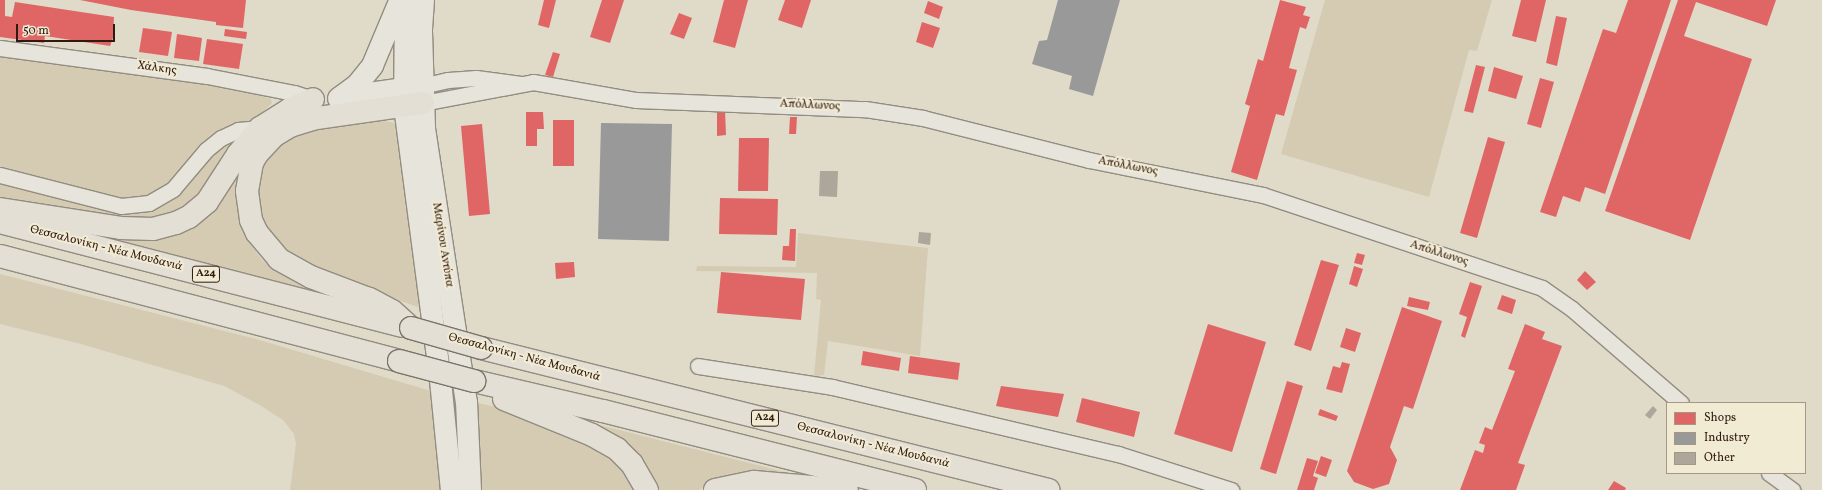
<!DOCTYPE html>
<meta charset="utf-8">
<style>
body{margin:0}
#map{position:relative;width:1822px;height:490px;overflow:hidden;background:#e0dac8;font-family:Vollkorn,serif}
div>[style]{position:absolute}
.green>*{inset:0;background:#d4cbb2}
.shops>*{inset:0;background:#e06666}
.industry>*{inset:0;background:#999}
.building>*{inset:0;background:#ada79b}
.roads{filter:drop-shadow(1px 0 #928c81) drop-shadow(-1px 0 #928c81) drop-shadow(0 1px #928c81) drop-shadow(0 -1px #928c81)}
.minor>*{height:15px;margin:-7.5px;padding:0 7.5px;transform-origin:7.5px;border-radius:7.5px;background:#e7e4db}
.secondary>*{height:21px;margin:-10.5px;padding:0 10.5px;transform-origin:10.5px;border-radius:10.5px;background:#e7e4db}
.trunk>*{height:22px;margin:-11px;padding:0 11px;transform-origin:11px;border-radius:11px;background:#e3dfd5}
.bridges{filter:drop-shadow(1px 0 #7a7368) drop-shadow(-1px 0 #7a7368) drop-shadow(0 1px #7a7368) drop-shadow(0 -1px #7a7368)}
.trunk-bridge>*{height:22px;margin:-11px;padding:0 11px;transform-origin:11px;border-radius:11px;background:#e3dfd5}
span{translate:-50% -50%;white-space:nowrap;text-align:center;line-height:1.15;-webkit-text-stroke:4px #f2ebd4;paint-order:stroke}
.shield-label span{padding:1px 3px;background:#f2ebd4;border:1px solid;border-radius:3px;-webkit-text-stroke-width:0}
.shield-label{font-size:11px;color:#301910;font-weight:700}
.street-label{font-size:12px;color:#301910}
.legend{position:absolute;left:1666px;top:402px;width:140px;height:72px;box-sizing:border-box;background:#f2ebd4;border:1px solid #a49786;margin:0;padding:5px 7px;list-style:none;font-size:12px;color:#301910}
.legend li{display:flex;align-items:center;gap:8px;height:20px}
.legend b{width:20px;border:1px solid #a49786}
.scale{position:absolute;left:16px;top:24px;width:99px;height:18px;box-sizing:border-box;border:2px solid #301910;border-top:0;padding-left:5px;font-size:12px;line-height:14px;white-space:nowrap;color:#301910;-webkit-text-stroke:3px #f2ebd4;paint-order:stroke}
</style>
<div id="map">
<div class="green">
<div style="clip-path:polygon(1325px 0,1492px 0,1477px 51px,1469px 50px,1429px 197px,1281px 154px)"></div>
<div style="clip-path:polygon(0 57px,72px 63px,229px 86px,271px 99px,272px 103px,252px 122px,156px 192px,129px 201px,0 171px)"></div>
<div style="clip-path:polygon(377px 120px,396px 123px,421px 308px,302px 267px,266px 235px,256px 198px,257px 174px,283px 140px,307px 129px)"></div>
<div style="clip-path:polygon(242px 133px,205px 191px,183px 213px,126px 223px,0 200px,0 181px,151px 206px,219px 145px)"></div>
<div style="clip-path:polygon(242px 159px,237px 207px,251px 245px,262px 260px,279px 273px,334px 297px,89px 234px,145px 239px)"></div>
<div style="clip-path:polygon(798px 233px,928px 248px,920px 356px,828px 341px,824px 375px,814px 376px,821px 300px,816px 299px,817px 273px,696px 271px,697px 266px,796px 267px)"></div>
<div style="clip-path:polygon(0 274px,256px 339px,431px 391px,440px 490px,290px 490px,296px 444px,294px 434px,283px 420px,258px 404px,224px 386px,81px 344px,0 324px)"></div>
<div style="clip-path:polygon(473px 402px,511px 410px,616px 458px,637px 490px,477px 490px)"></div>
<div style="clip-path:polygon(592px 423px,812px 479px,717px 481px,699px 490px,650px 490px)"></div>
</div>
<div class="shops">
<div style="clip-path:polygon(0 0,5px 0,5px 16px,12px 17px,15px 2px,114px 17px,113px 38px,110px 46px,45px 36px,44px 43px,0 37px)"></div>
<div style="clip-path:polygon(80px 0,246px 0,243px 28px,216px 25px,216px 22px,131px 10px)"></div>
<div style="clip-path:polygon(544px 0,556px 0,549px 28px,538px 25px)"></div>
<div style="clip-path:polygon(602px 0,624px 0,610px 43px,590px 37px)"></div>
<div style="clip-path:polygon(724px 0,748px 0,735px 48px,713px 42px)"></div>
<div style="clip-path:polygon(785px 0,811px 0,802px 28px,778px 20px)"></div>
<div style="clip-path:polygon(1280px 0,1306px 7px,1303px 15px,1310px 17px,1306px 29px,1300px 27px,1289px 68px,1297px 70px,1284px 116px,1276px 114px,1257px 180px,1231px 172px,1250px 106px,1245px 104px,1258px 59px,1263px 61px)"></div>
<div style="clip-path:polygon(1521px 0,1546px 0,1536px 42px,1512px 36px)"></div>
<div style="clip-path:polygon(1628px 0,1671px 0,1605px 194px,1585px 187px,1580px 202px,1563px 196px,1556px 217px,1540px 212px,1603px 29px,1616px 33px)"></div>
<div style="clip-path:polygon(1678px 0,1776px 0,1767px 26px,1696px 2px,1684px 36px,1752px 59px,1690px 240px,1605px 211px)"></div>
<div style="clip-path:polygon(928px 1px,943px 7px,939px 19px,924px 13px)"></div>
<div style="clip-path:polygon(679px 13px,692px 18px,684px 39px,670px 34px)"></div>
<div style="clip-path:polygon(1556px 16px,1567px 18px,1557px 66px,1546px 63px)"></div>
<div style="clip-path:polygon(922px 22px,940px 28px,933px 48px,916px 42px)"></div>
<div style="clip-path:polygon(143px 28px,172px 32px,168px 56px,139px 52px)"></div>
<div style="clip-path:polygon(225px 29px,247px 32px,246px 39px,224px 36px)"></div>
<div style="clip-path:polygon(177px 34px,202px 38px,199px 61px,174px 58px)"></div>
<div style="clip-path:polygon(207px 39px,243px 44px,239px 69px,203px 64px)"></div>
<div style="clip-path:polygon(553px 52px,560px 54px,553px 77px,545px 75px)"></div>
<div style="clip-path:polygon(1476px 65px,1485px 67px,1473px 113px,1464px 111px)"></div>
<div style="clip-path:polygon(1494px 67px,1523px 76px,1516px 99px,1488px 91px)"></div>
<div style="clip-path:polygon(1540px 78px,1554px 82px,1541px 128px,1527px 124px)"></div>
<div style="clip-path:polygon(717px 110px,725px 110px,726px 135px,717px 136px)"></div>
<div style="clip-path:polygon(526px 112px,543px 112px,544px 129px,537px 129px,537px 146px,526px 146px)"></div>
<div style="clip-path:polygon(790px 117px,797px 117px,796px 134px,789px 134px)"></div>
<div style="clip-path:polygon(553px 120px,574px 120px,574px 166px,553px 166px)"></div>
<div style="clip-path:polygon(482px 124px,490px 214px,469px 216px,461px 126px)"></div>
<div style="clip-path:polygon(1488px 137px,1505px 142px,1477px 238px,1460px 233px)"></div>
<div style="clip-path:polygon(739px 138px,769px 138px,768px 191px,738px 191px)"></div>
<div style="clip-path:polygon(720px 198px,778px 199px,777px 235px,719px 234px)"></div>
<div style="clip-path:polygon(790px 229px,796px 229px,795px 261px,782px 260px,783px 246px,789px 246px)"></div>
<div style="clip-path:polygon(1357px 253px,1365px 255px,1362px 265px,1354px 263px)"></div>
<div style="clip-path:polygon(1321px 260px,1339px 265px,1311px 351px,1294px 345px)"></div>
<div style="clip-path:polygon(574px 262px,575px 277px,556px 279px,555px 263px)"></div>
<div style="clip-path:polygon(1354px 266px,1363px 269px,1357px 287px,1349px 284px)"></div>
<div style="clip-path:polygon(1585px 271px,1596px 282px,1587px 290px,1577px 280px)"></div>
<div style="clip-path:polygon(721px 272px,805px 279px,801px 320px,717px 313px)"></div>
<div style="clip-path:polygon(1470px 282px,1482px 286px,1465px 338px,1461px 336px,1467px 317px,1459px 314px)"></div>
<div style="clip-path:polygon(1502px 295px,1516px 300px,1512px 314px,1497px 309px)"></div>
<div style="clip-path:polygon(1409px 297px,1430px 302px,1428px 310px,1407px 306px)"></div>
<div style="clip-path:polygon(1402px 307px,1442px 321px,1413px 409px,1404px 406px,1390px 447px,1397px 460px,1389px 484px,1373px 489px,1354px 482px,1347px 471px)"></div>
<div style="clip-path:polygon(1208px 324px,1266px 342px,1232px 452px,1174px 434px)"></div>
<div style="clip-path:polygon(1525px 324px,1545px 332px,1542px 339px,1562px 346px,1518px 463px,1525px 465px,1516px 490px,1460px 490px,1475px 450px,1483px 453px,1485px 445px,1479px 443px,1485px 427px,1492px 430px,1515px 371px,1508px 369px)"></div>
<div style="clip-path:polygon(1346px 328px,1361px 333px,1355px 352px,1340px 347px)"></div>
<div style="clip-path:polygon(863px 351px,901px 358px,899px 371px,861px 365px)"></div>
<div style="clip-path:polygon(910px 356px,960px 363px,958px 380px,908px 373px)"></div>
<div style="clip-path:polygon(1342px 362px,1350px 364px,1342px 393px,1326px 389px,1333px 366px,1340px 368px)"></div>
<div style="clip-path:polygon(1287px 381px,1303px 386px,1276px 474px,1260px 469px)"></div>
<div style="clip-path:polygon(1001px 386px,1064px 394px,1058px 417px,996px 406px)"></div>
<div style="clip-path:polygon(1082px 398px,1140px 412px,1134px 437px,1076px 422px)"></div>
<div style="clip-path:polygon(1320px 409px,1338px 416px,1336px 421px,1318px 415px)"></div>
<div style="clip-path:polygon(1321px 456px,1332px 460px,1326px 477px,1315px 473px)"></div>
<div style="clip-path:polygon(1307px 458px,1318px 461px,1313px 476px,1318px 478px,1314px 490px,1297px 490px)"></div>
<div style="clip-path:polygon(1614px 481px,1626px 488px,1625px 490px,1608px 490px)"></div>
</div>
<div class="industry">
<div style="clip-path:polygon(1058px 0,1120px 0,1093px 96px,1069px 89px,1072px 76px,1032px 64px,1039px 41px,1047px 40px)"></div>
<div style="clip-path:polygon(601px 123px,672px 124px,669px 241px,598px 239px)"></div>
</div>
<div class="building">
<div style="clip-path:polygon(820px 171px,838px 171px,837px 197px,819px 196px)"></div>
<div style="clip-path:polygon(919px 232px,931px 233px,930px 245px,918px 243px)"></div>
<div style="clip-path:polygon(1653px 406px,1657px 410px,1650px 419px,1645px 415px)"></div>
</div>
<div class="roads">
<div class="minor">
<div style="left:0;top:48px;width:209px;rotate:7.7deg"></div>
<div style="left:207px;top:76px;width:89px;rotate:11.1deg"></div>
<div style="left:294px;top:93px;width:20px;rotate:18deg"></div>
<div style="left:422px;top:86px;width:27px;rotate:-13deg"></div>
<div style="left:448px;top:80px;width:28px;rotate:-4deg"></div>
<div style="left:476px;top:78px;width:45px;rotate:7.6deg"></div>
<div style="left:423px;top:103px;width:112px;rotate:-10.8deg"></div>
<div style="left:533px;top:82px;width:105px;rotate:9.9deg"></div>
<div style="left:636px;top:100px;width:229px;rotate:2.3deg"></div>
<div style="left:865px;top:109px;width:59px;rotate:8.8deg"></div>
<div style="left:923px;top:118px;width:171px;rotate:14.2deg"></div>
<div style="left:1089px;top:160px;width:177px;rotate:11.4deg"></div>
<div style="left:1263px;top:195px;width:294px;rotate:18.4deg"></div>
<div style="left:1542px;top:288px;width:37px;rotate:35deg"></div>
<div style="left:1572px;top:309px;width:144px;rotate:40.8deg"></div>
<div style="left:0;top:175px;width:125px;rotate:14.4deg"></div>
<div style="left:121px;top:206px;width:28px;rotate:-6deg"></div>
<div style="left:149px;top:203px;width:28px;rotate:-30deg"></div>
<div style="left:173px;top:189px;width:51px;rotate:-49.8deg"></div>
<div style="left:206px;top:150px;width:19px;rotate:-39deg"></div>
<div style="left:221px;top:138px;width:19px;rotate:-25deg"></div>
<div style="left:238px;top:130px;width:22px;rotate:-5deg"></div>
<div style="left:698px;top:366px;width:136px;rotate:8.9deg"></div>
<div style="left:832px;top:387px;width:294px;rotate:13.2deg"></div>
<div style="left:1118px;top:454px;width:119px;rotate:17.7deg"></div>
<div style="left:1769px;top:473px;width:29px;rotate:36deg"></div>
</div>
<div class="secondary">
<div style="left:405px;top:0;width:106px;rotate:90.5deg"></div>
<div style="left:404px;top:106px;width:276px;rotate:82.5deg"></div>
<div style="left:440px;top:380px;width:111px;rotate:84.3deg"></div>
<div style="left:423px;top:0;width:31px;rotate:94deg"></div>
<div style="left:421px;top:31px;width:97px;rotate:88.2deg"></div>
<div style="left:424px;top:128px;width:276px;rotate:81.3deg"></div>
<div style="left:466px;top:401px;width:89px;rotate:87.4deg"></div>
<div style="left:340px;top:97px;width:79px;rotate:-8deg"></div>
<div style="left:338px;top:98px;width:22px;rotate:-36deg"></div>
<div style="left:356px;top:85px;width:26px;rotate:-51deg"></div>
<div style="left:372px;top:65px;width:69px;rotate:-67.1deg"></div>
</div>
<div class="trunk">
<div style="left:0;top:209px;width:122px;rotate:8.9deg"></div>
<div style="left:121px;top:228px;width:32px;rotate:2deg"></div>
<div style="left:153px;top:229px;width:24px;rotate:-15deg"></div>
<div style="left:176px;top:223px;width:14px;rotate:-25deg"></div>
<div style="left:189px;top:217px;width:23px;rotate:-40deg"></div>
<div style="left:207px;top:202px;width:57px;rotate:-57.1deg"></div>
<div style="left:238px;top:154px;width:34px;rotate:-50deg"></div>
<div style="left:260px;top:128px;width:36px;rotate:-32deg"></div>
<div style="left:290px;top:109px;width:25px;rotate:-23deg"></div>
<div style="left:0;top:222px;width:414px;rotate:14.5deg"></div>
<div style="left:0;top:256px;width:413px;rotate:14.7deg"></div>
<div style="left:411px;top:328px;width:25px;rotate:-138deg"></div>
<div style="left:392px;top:311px;width:26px;rotate:-152deg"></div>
<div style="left:369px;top:299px;width:62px;rotate:-159.2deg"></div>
<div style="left:311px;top:277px;width:37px;rotate:-151deg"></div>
<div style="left:279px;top:259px;width:34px;rotate:-130deg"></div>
<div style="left:257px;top:233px;width:14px;rotate:-115deg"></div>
<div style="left:251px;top:220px;width:29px;rotate:-98deg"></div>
<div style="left:247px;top:191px;width:28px;rotate:-80deg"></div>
<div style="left:252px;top:163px;width:10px;rotate:-61deg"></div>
<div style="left:257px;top:154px;width:26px;rotate:-47deg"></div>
<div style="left:275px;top:135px;width:17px;rotate:-31deg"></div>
<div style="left:290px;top:126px;width:28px;rotate:-17deg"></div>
<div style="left:317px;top:118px;width:107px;rotate:-8.1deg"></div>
<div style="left:481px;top:348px;width:585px;rotate:14.04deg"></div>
<div style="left:474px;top:381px;width:132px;rotate:13.1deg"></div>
<div style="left:603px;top:411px;width:322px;rotate:14.2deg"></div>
<div style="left:504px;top:399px;width:95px;rotate:22.2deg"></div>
<div style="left:592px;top:435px;width:29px;rotate:29deg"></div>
<div style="left:617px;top:449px;width:21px;rotate:45deg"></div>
<div style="left:632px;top:464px;width:30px;rotate:60deg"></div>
<div style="left:715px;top:490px;width:40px;rotate:-12deg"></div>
<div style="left:754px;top:482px;width:93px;rotate:4.9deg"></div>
</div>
</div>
<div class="bridges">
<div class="trunk-bridge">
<div style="left:411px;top:328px;width:73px;rotate:15.9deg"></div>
<div style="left:399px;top:361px;width:78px;rotate:14.9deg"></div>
</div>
</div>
<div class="shield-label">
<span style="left:206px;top:274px">Α24</span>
<span style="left:765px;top:418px">Α24</span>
</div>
<div class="street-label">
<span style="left:157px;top:69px;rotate:8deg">Χάλκης</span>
<span style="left:810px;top:106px;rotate:3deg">Απόλλωνος</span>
<span style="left:1128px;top:167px;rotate:11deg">Απόλλωνος</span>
<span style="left:442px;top:245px;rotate:81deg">Μαρίνου Αντύπα</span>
<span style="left:106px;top:249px;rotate:14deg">Θεσσαλονίκη - Νέα Μουδανιά</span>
<span style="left:1439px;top:254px;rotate:18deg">Απόλλωνος</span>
<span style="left:524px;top:358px;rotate:15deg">Θεσσαλονίκη - Νέα Μουδανιά</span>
<span style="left:873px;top:446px;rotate:14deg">Θεσσαλονίκη - Νέα Μουδανιά</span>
</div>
<ul class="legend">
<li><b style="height:11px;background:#e06666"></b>Shops</li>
<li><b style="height:11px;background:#999"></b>Industry</li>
<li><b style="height:11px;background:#ada79b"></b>Other</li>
</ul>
<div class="scale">50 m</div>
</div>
